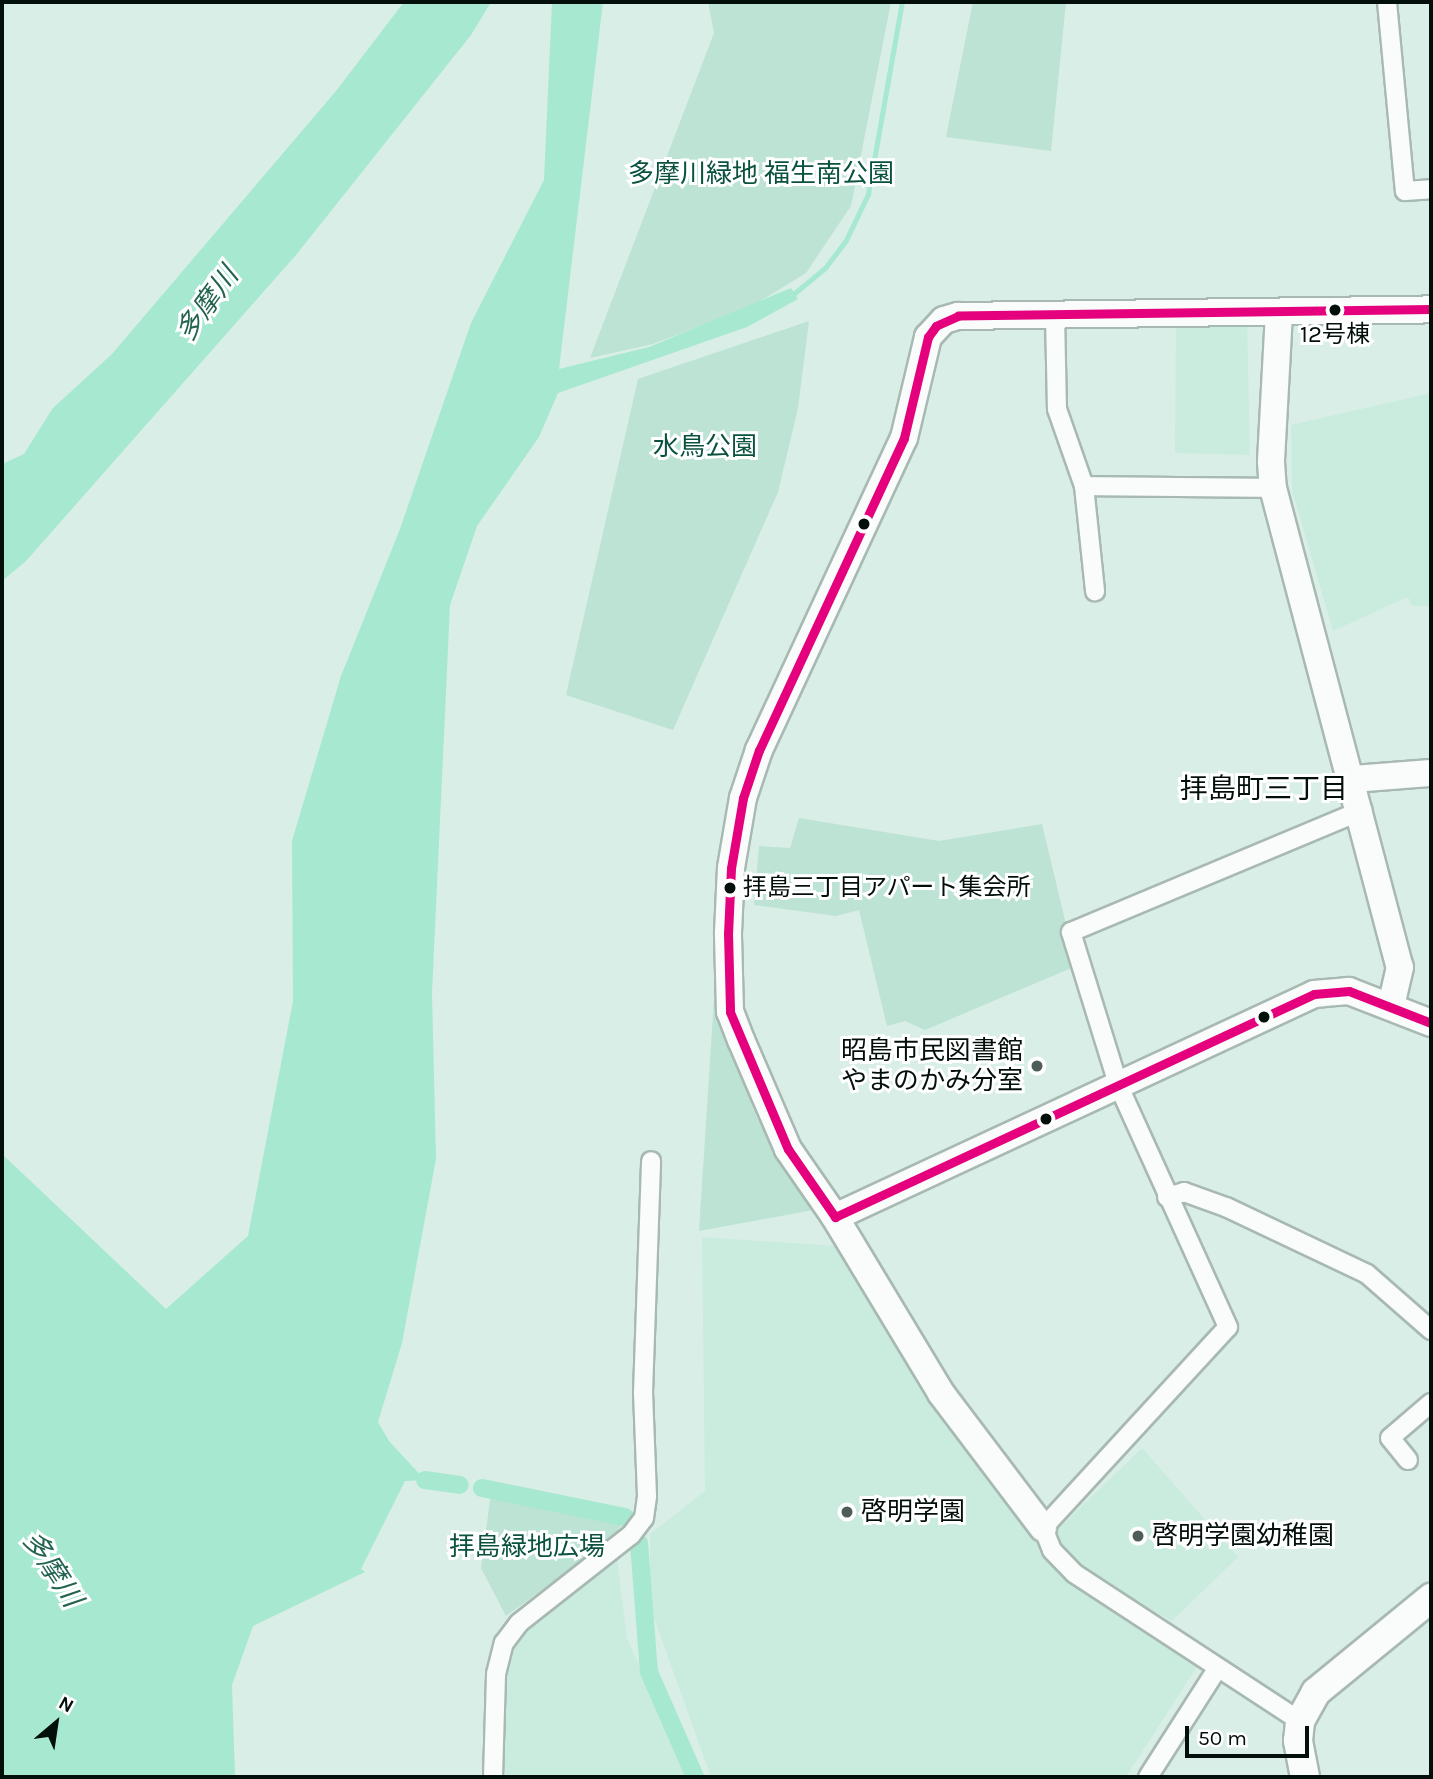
<!DOCTYPE html>
<meta charset="utf-8">
<style>
body{margin:0}
#map{position:relative;width:1433px;height:1779px;overflow:hidden;background:#d9eee6;font-family:Karla,"Noto Sans JP",sans-serif}
div>[style]{position:absolute}
.built>*{inset:0;background:#caecdf}
.green>*{inset:0;background:#bce3d4}
.water>*{inset:0;background:#a7e8d1}
.stream>*{height:5px;margin:-2.5px;padding:0 2.5px;transform-origin:2.5px;border-radius:2.5px;background:#a7e8d1}
.canal>*{height:18px;margin:-9px;padding:0 9px;transform-origin:9px;border-radius:9px;background:#a7e8d1}
.roads{filter:drop-shadow(2px 0 #a8b9b2) drop-shadow(-2px 0 #a8b9b2) drop-shadow(0 2px #a8b9b2) drop-shadow(0 -2px #a8b9b2)}
.street>*{height:18px;margin:-9px;padding:0 9px;transform-origin:9px;border-radius:9px;background:#f9fcfb}
.secondary>*{height:26px;margin:-13px;padding:0 13px;transform-origin:13px;border-radius:13px;background:#f9fcfb}
.primary>*{height:28px;margin:-14px;padding:0 14px;transform-origin:14px;border-radius:14px;background:#f9fcfb}
.bus-1>*{height:9px;margin:-4.5px;padding:0 4.5px;transform-origin:4.5px;border-radius:4.5px;background:#e5007d}
.dots>*{width:19px;height:19px;translate:-50% -50%;box-sizing:border-box;border:4px solid #fff;border-radius:50%}
span{translate:-50% -50%;white-space:nowrap;text-align:center;line-height:1.15;-webkit-text-stroke:6px #fff;paint-order:stroke}
.bus-label{font-size:24px;color:#030f0b}
.left{translate:0 -50%;text-align:left}
.park-label{font-size:26px;color:#0a523f}
.poi-label{font-size:26px;color:#030f0b}
.right{translate:-100% -50%;text-align:right}
.water-label{font-size:28px;color:#236450;font-style:italic}
.neighbourhood-label{font-size:28px;color:#030f0b}
.frame{position:absolute;inset:0;border:4px solid #030f0b;pointer-events:none}
.north{position:absolute;left:21px;top:1688px;width:70px;height:70px;-webkit-text-stroke:5px #fff;paint-order:stroke;rotate:29deg;font-size:19px;font-weight:700;line-height:28px;text-align:center;color:#030f0b}
.north::after{content:'';display:block;margin:auto;width:24px;height:32px;background:#030f0b;clip-path:polygon(50% 0,100% 100%,50% 72%,0 100%)}
.scale{position:absolute;left:1185px;top:1726px;width:124px;height:32px;box-sizing:border-box;border:4px solid #030f0b;border-top:0;padding-left:9px;font-size:21px;line-height:24px;white-space:nowrap;color:#030f0b;-webkit-text-stroke:5px #fff;paint-order:stroke}
</style>
<div id="map">
<div class="built">
<div style="clip-path:polygon(1176px 318px,1247px 319px,1250px 455px,1175px 453px)"></div>
<div style="clip-path:polygon(1431px 393px,1431px 606px,1412px 606px,1408px 597px,1333px 631px,1292px 490px,1291px 425px)"></div>
<div style="clip-path:polygon(702px 1237px,836px 1246px,1036px 1543px,1198px 1665px,1126px 1777px,711px 1777px,650px 1607px,650px 1534px,705px 1491px)"></div>
<div style="clip-path:polygon(1142px 1448px,1238px 1557px,1172px 1621px,1082px 1570px,1057px 1541px,1057px 1530px)"></div>
<div style="clip-path:polygon(617px 1558px,627px 1638px,688px 1777px,502px 1777px,502px 1705px,508px 1663px,524px 1632px,541px 1616px)"></div>
</div>
<div class="green">
<div style="clip-path:polygon(708px 2px,891px 2px,851px 206px,806px 273px,752px 306px,653px 344px,590px 358px,714px 33px)"></div>
<div style="clip-path:polygon(973px 2px,1066px 2px,1051px 151px,946px 137px)"></div>
<div style="clip-path:polygon(809px 321px,798px 408px,778px 492px,673px 730px,566px 695px,638px 379px)"></div>
<div style="clip-path:polygon(799px 818px,939px 841px,1042px 824px,1076px 966px,925px 1030px,905px 1021px,887px 1026px,859px 910px,836px 916px,754px 905px,759px 846px,790px 848px)"></div>
<div style="clip-path:polygon(714px 999px,757px 1118px,813px 1210px,699px 1231px)"></div>
<div style="clip-path:polygon(491px 1493px,623px 1523px,611px 1540px,506px 1616px,481px 1568px)"></div>
</div>
<div class="water">
<div style="clip-path:polygon(404px 2px,491px 2px,471px 35px,296px 255px,26px 561px,2px 581px,2px 464px,24px 454px,53px 408px,112px 354px,336px 91px)"></div>
<div style="clip-path:polygon(552px 2px,603px 2px,559px 369px,649px 347px,791px 288px,798px 299px,747px 327px,558px 393px,539px 437px,477px 526px,450px 605px,432px 993px,436px 1159px,402px 1343px,378px 1422px,389px 1441px,425px 1480px,405px 1481px,361px 1569px,365px 1572px,253px 1626px,232px 1685px,235px 1777px,2px 1777px,2px 1154px,166px 1309px,248px 1236px,293px 1001px,292px 841px,341px 676px,400px 529px,471px 323px,544px 180px)"></div>
</div>
<div class="stream">
<div style="left:791px;top:296px;width:44px;rotate:-39.5deg"></div>
<div style="left:825px;top:268px;width:35px;rotate:-53deg"></div>
<div style="left:846px;top:240px;width:51px;rotate:-64.4deg"></div>
<div style="left:868px;top:194px;width:195px;rotate:-80deg"></div>
</div>
<div class="canal">
<div style="left:425px;top:1480px;width:35px;rotate:8deg"></div>
<div style="left:482px;top:1488px;width:146px;rotate:11.5deg"></div>
<div style="left:639px;top:1543px;width:129px;rotate:85.6deg"></div>
<div style="left:649px;top:1672px;width:115px;rotate:66.3deg"></div>
</div>
<div class="roads">
<div class="street">
<div style="left:1387px;top:2px;width:190px;rotate:84.6deg"></div>
<div style="left:1405px;top:191px;width:26px;rotate:-4deg"></div>
<div style="left:1055px;top:315px;width:94px;rotate:88.8deg"></div>
<div style="left:1057px;top:409px;width:82px;rotate:70.7deg"></div>
<div style="left:1084px;top:486px;width:106px;rotate:84deg"></div>
<div style="left:1084px;top:486px;width:189px;rotate:0.6deg"></div>
<div style="left:1167px;top:1197px;width:18px;rotate:-16deg"></div>
<div style="left:1184px;top:1192px;width:45px;rotate:19.7deg"></div>
<div style="left:1226px;top:1207px;width:156px;rotate:25.4deg"></div>
<div style="left:1367px;top:1274px;width:85px;rotate:41.2deg"></div>
<div style="left:1408px;top:1460px;width:28px;rotate:-129deg"></div>
<div style="left:1390px;top:1438px;width:54px;rotate:-40.5deg"></div>
<div style="left:1300px;top:1721px;width:270px;rotate:-146.8deg"></div>
<div style="left:1074px;top:1573px;width:32px;rotate:-134deg"></div>
<div style="left:1052px;top:1550px;width:24px;rotate:-112deg"></div>
<div style="left:1043px;top:1528px;width:273px;rotate:-47.4deg"></div>
<div style="left:1228px;top:1327px;width:267px;rotate:-114.4deg"></div>
<div style="left:1118px;top:1084px;width:159px;rotate:-107.2deg"></div>
<div style="left:1071px;top:932px;width:316px;rotate:-22.7deg"></div>
<div style="left:493px;top:1777px;width:103px;rotate:-88.3deg"></div>
<div style="left:496px;top:1674px;width:32px;rotate:-76deg"></div>
<div style="left:504px;top:1643px;width:25px;rotate:-53deg"></div>
<div style="left:519px;top:1623px;width:142px;rotate:-38.2deg"></div>
<div style="left:631px;top:1535px;width:21px;rotate:-53deg"></div>
<div style="left:644px;top:1518px;width:22px;rotate:-82deg"></div>
<div style="left:647px;top:1496px;width:103px;rotate:-92.2deg"></div>
<div style="left:643px;top:1393px;width:232px;rotate:-88deg"></div>
<div style="left:1148px;top:1777px;width:128px;rotate:-57.4deg"></div>
</div>
<div class="secondary">
<div style="left:1279px;top:313px;width:149px;rotate:93.1deg"></div>
<div style="left:1271px;top:462px;width:26px;rotate:86deg"></div>
<div style="left:1273px;top:488px;width:496px;rotate:75.2deg"></div>
<div style="left:1400px;top:967px;width:39px;rotate:103deg"></div>
<div style="left:1353px;top:779px;width:78px;rotate:-4.4deg"></div>
<div style="left:835px;top:1217px;width:528px;rotate:-24.96deg"></div>
<div style="left:1314px;top:994px;width:35px;rotate:-5deg"></div>
<div style="left:1349px;top:991px;width:88px;rotate:21.3deg"></div>
<div style="left:1043px;top:1528px;width:169px;rotate:-127.1deg"></div>
<div style="left:941px;top:1393px;width:205px;rotate:-121.1deg"></div>
<div style="left:835px;top:1217px;width:83px;rotate:-124.7deg"></div>
<div style="left:788px;top:1149px;width:119px;rotate:-113.3deg"></div>
<div style="left:741px;top:1040px;width:30px;rotate:-111deg"></div>
<div style="left:730px;top:1012px;width:79px;rotate:-91.5deg"></div>
<div style="left:728px;top:933px;width:65px;rotate:-87.4deg"></div>
<div style="left:731px;top:868px;width:71px;rotate:-80.3deg"></div>
<div style="left:743px;top:798px;width:51px;rotate:-71.6deg"></div>
<div style="left:759px;top:750px;width:344px;rotate:-65.1deg"></div>
<div style="left:904px;top:438px;width:104px;rotate:-76.6deg"></div>
<div style="left:928px;top:337px;width:23px;rotate:-47deg"></div>
<div style="left:944px;top:320px;width:15px;rotate:-16deg"></div>
<div style="left:958px;top:316px;width:473px;rotate:-0.8deg"></div>
</div>
<div class="primary">
<div style="left:1305px;top:1777px;width:37px;rotate:-101deg"></div>
<div style="left:1298px;top:1741px;width:20px;rotate:-84deg"></div>
<div style="left:1300px;top:1721px;width:33px;rotate:-61deg"></div>
<div style="left:1316px;top:1692px;width:149px;rotate:-39.3deg"></div>
</div>
</div>
<div class="bus-1">
<div style="left:1431px;top:309px;width:473px;rotate:179.2deg"></div>
<div style="left:958px;top:316px;width:24px;rotate:156deg"></div>
<div style="left:936px;top:326px;width:14px;rotate:126deg"></div>
<div style="left:928px;top:337px;width:104px;rotate:103.4deg"></div>
<div style="left:904px;top:438px;width:344px;rotate:114.9deg"></div>
<div style="left:759px;top:750px;width:51px;rotate:108.4deg"></div>
<div style="left:743px;top:798px;width:71px;rotate:99.7deg"></div>
<div style="left:731px;top:868px;width:65px;rotate:92.6deg"></div>
<div style="left:728px;top:933px;width:79px;rotate:88.5deg"></div>
<div style="left:730px;top:1012px;width:149px;rotate:67.1deg"></div>
<div style="left:788px;top:1149px;width:83px;rotate:55.3deg"></div>
<div style="left:835px;top:1217px;width:528px;rotate:-24.96deg"></div>
<div style="left:1314px;top:994px;width:35px;rotate:-5deg"></div>
<div style="left:1349px;top:991px;width:88px;rotate:21.3deg"></div>
</div>
<div class="dots">
<div style="left:1335px;top:310px;background:#030f0b"></div>
<div style="left:864px;top:524px;background:#030f0b"></div>
<div style="left:730px;top:888px;background:#030f0b"></div>
<div style="left:1264px;top:1017px;background:#030f0b"></div>
<div style="left:1037px;top:1066px;background:#4e5d58"></div>
<div style="left:1046px;top:1119px;background:#030f0b"></div>
<div style="left:847px;top:1512px;background:#4e5d58"></div>
<div style="left:1138px;top:1536px;background:#4e5d58"></div>
</div>
<div class="bus-label">
<span style="left:1335px;top:335px">12号棟</span>
<span class="left" style="left:743px;top:888px">拝島三丁目アパート集会所</span>
</div>
<div class="park-label">
<span style="left:761px;top:174px">多摩川緑地 福生南公園</span>
<span style="left:705px;top:447px">水鳥公園</span>
<span style="left:527px;top:1547px">拝島緑地広場</span>
</div>
<div class="poi-label">
<span class="right" style="left:1023px;top:1066px">昭島市民図書館<br>やまのかみ分室</span>
<span class="left" style="left:861px;top:1512px">啓明学園</span>
<span class="left" style="left:1152px;top:1536px">啓明学園幼稚園</span>
</div>
<div class="water-label">
<span style="left:207px;top:304px;rotate:-54deg">多摩川</span>
<span style="left:52px;top:1569px;rotate:57deg">多摩川</span>
</div>
<div class="neighbourhood-label">
<span style="left:1264px;top:789px">拝島町三丁目</span>
</div>
<div class="frame"></div>
<div class="north">N</div>
<div class="scale">50 m</div>
</div>
